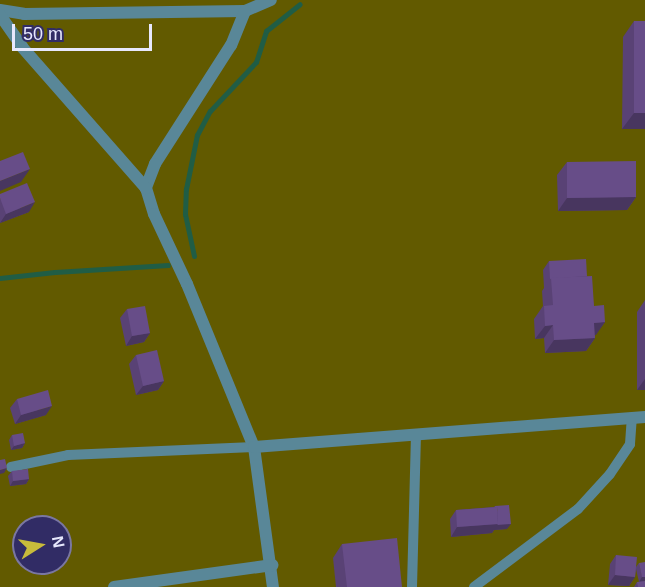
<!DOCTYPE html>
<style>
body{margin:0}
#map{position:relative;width:645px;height:587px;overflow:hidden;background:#312c65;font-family:Arial,sans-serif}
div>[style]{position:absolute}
.green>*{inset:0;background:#625a00}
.stream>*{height:5px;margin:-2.5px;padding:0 2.5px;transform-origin:2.5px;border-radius:2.5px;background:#205d45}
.service>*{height:10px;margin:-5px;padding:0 5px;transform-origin:5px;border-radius:5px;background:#598798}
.minor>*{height:12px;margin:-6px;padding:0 6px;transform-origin:6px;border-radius:6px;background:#598798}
.wall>*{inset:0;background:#594275}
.shaded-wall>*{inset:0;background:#48365f}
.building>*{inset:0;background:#674d88}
span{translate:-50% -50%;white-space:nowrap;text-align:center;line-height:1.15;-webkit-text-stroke:5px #312c65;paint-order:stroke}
.north{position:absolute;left:12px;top:515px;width:60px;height:60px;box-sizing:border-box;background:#312c65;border:2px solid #7a77a2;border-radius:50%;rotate:79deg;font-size:16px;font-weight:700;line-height:24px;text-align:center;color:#e7e8fd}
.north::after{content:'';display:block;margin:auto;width:21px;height:27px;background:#c8bb3b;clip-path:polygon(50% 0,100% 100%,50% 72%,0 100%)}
.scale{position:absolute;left:12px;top:24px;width:140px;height:27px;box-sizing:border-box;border:3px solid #e7e8fd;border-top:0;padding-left:8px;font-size:18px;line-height:21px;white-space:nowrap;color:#e7e8fd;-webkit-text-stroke:4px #312c65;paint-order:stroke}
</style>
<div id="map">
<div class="green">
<div style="clip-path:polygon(evenodd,0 0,645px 0,645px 587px,0 587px,0 0,24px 527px,60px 527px,60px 563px,24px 563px,24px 527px)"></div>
</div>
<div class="stream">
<div style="left:194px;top:256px;width:43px;rotate:-102.1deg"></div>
<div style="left:185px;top:214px;width:25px;rotate:-88deg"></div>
<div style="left:186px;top:189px;width:55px;rotate:-78.5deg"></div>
<div style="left:197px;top:135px;width:27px;rotate:-62deg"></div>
<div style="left:210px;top:111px;width:67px;rotate:-46.8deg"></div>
<div style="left:256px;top:62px;width:33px;rotate:-72deg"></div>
<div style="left:266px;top:31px;width:43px;rotate:-38.5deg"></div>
<div style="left:0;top:278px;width:55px;rotate:-6.2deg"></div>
<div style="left:55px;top:272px;width:113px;rotate:-3.5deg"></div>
</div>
<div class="service">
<div style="left:11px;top:467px;width:58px;rotate:-11.9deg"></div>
<div style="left:68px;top:455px;width:186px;rotate:-2.5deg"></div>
<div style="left:412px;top:587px;width:153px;rotate:-88.5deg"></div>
<div style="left:474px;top:587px;width:130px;rotate:-36.9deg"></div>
<div style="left:578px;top:509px;width:47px;rotate:-47.6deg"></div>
<div style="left:610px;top:474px;width:36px;rotate:-56deg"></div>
<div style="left:630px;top:444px;width:26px;rotate:-86deg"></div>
</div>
<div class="minor">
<div style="left:0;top:10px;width:24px;rotate:9deg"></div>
<div style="left:24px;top:14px;width:221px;rotate:-0.8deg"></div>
<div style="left:245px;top:11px;width:28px;rotate:-23deg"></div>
<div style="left:245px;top:11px;width:37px;rotate:112deg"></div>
<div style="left:231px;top:45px;width:141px;rotate:122.6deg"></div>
<div style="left:155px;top:164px;width:26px;rotate:111deg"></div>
<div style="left:146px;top:188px;width:27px;rotate:73deg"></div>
<div style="left:154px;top:214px;width:77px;rotate:64.8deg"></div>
<div style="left:187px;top:284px;width:176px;rotate:67.7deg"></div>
<div style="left:254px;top:447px;width:141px;rotate:82.3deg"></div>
<div style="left:0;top:15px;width:39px;rotate:55deg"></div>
<div style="left:22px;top:47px;width:188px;rotate:48.7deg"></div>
<div style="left:254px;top:447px;width:392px;rotate:-4.4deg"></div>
<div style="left:114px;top:587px;width:160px;rotate:-7.9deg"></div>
</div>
<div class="wall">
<div style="clip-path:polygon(634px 21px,645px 21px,645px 129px,622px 129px,623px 37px)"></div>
<div style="clip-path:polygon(567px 162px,636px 197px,627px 210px,558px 211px,557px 175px)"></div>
<div style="clip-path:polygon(0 199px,29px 212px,0 223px)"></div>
<div style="clip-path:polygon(549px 261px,587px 276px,594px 306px,605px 322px,595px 335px,595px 338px,586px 351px,545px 353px,544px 338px,535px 339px,534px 319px,543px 306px,542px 291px,544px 288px,543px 270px)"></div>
<div style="clip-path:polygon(645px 300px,645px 390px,637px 390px,637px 312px)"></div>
<div style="clip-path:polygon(127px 309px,150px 333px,144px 342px,126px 346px,120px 318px)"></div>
<div style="clip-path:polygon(136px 355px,164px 381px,158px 390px,136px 395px,129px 364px)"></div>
<div style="clip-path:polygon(17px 399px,46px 415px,15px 424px,10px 408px)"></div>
<div style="clip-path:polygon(12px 435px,25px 443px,22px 448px,11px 450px,9px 440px)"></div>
<div style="clip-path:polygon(12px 471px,29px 479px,26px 484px,10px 486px,8px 476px)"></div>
<div style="clip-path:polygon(495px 506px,507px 529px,494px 530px,492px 533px,451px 537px,450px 519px,456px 510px,494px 507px)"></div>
<div style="clip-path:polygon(342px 544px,402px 587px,336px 587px,333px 558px)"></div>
<div style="clip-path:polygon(616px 555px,636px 567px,639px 563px,645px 587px,634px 587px,637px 582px,639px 582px,636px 569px,635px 577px,629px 586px,608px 585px,610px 564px)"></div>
</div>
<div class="shaded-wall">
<div style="clip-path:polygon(634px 113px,645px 113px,645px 129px,622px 129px)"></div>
<div style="clip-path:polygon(30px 169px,21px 182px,0 191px,0 181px)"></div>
<div style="clip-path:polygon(636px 197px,627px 210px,558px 211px,567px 198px)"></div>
<div style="clip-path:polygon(35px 202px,29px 212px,0 223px,6px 214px)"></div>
<div style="clip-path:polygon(605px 322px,596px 335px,585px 336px,594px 323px)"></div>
<div style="clip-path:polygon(553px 325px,544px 338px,535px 339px,545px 326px)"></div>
<div style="clip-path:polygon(150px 333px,144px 342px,126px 346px,132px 336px)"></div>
<div style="clip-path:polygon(595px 338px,586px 351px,545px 353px,554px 340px)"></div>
<div style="clip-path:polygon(645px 379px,645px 390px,637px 390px)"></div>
<div style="clip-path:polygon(164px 381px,158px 390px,136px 395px,143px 386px)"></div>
<div style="clip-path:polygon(52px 406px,46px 415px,15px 424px,21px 415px)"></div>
<div style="clip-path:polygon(25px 443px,22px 448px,11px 450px,14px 446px)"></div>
<div style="clip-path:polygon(7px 468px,4px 473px,0 474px,0 470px)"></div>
<div style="clip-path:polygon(29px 479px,26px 484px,10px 486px,13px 481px)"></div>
<div style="clip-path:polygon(498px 524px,511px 524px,507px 529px,494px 530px,492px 533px,451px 537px,457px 527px)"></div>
<div style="clip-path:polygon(615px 575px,635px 577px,629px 586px,608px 585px)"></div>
<div style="clip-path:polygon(642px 577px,645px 577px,645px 581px,639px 582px)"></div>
</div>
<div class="building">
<div style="clip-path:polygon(634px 21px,645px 21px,645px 113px,634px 113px)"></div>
<div style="clip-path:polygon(23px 152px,30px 169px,0 181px,0 161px)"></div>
<div style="clip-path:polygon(636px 161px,636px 197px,567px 198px,567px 162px)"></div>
<div style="clip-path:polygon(27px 183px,35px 202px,6px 214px,0 198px,0 194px)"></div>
<div style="clip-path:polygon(586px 259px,587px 276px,550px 279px,549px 261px)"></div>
<div style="clip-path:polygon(592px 276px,594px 306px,604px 305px,605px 322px,594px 323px,595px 338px,554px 340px,553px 325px,545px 326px,544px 306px,553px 305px,551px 278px)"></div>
<div style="clip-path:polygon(145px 306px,150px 333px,132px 336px,127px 309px)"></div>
<div style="clip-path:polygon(157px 350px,164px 381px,143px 386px,136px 355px)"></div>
<div style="clip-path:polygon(48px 390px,52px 406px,21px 415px,17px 399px)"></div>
<div style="clip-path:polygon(23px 433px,25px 443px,14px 446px,12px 435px)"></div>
<div style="clip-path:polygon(5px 459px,7px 468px,0 470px,0 460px)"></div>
<div style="clip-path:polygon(28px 469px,29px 479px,13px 481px,12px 471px)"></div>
<div style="clip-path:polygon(509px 505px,511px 524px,497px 525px,498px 524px,497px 507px,495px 507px,495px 506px)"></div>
<div style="clip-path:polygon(497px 507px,498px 524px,457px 527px,456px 510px)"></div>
<div style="clip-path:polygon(397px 538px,402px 587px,347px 587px,342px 544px)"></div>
<div style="clip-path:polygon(616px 555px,637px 557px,635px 577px,615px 575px)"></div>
<div style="clip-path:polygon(645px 562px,645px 577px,642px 577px,639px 563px)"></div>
<div style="clip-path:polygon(645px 581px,645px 587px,638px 587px,637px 582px)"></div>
</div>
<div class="north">N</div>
<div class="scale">50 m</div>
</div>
